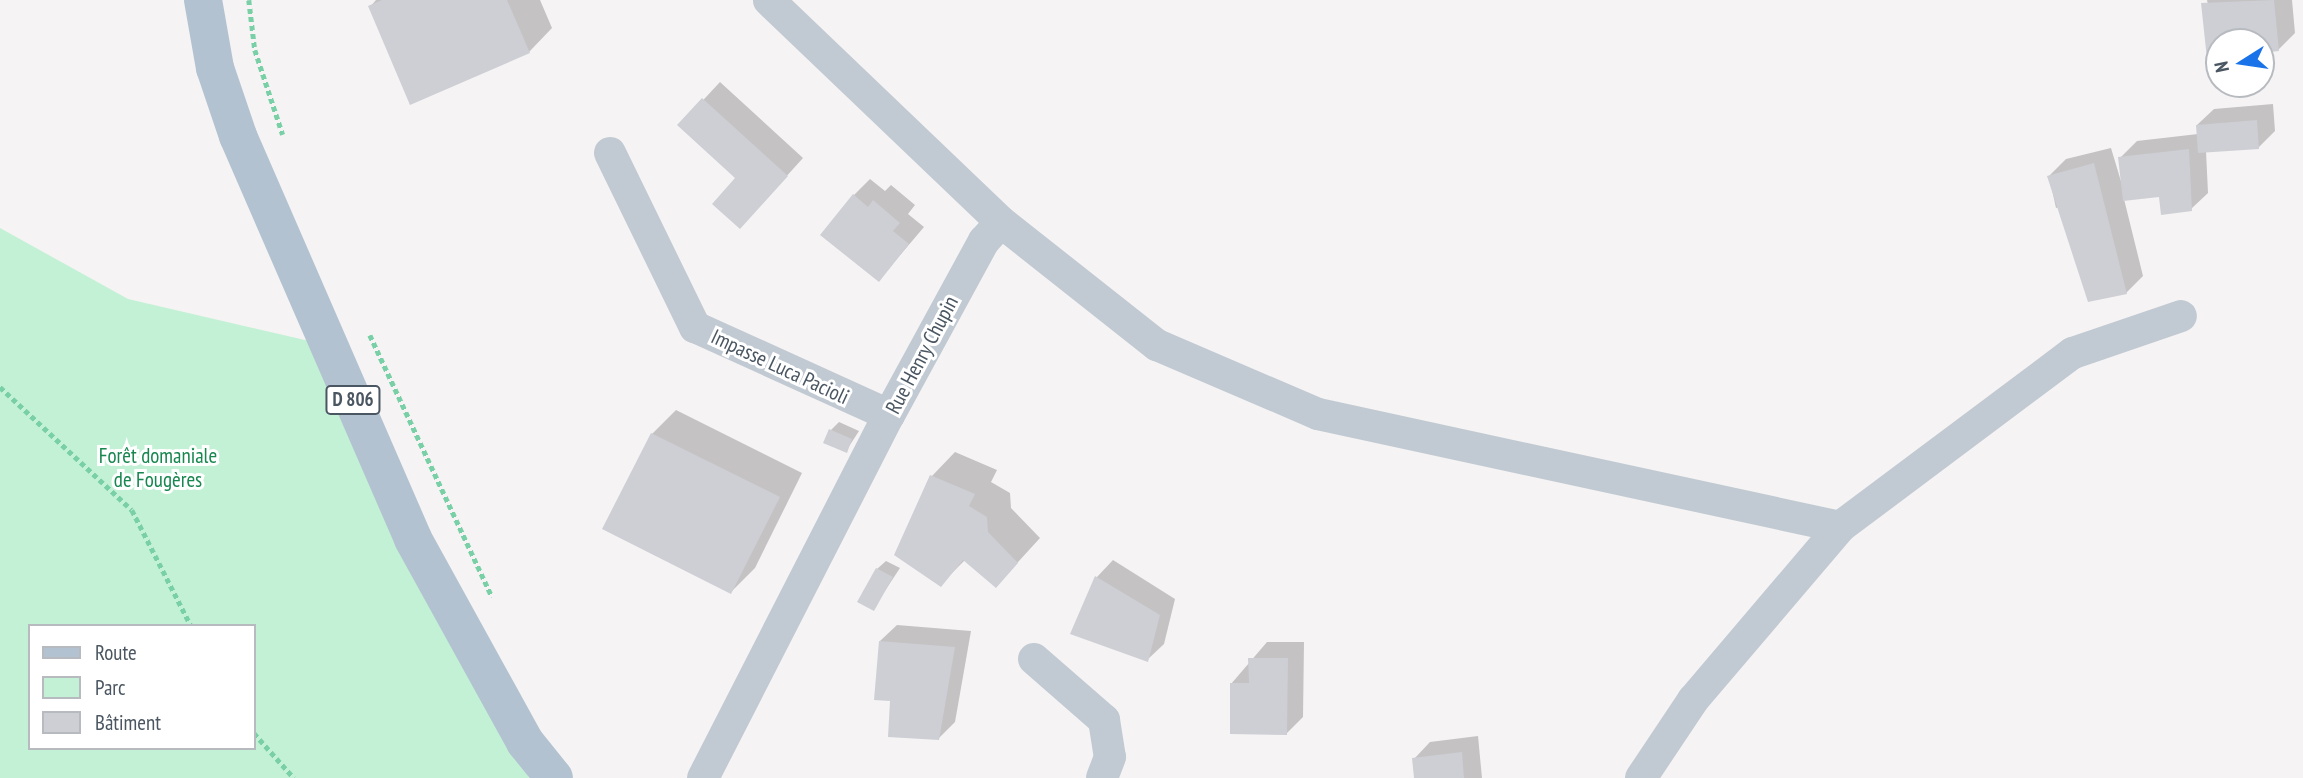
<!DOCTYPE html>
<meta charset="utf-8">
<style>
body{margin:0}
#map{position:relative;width:2303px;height:778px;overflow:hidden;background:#f5f3f3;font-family:"PT Sans Narrow",sans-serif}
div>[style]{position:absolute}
.green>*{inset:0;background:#c3f1d5}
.shadow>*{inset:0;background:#0003}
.building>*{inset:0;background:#cdcfd5}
.path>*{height:4.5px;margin-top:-2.25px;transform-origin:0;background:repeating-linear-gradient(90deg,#7ad0a6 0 5px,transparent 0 8.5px)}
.street>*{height:32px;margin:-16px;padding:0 16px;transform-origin:16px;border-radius:16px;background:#c1cad2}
.primary>*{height:38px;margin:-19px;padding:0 19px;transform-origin:19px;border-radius:19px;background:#b3c2d1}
span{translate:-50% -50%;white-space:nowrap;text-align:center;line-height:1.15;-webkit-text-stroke:6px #fff;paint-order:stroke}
.shield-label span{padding:2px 5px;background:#fff;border:2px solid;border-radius:5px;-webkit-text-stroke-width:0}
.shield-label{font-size:19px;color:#4a5661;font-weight:700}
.street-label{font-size:21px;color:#4a5661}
.park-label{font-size:21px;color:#17864f}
.legend{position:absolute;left:28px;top:624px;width:228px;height:126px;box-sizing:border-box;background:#fff;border:2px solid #b7bbc0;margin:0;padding:9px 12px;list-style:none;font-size:21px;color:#4a5661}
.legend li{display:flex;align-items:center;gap:14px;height:35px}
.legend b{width:35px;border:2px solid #b7bbc0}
.north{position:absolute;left:2205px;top:28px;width:70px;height:70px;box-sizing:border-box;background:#fff;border:2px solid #b7bbc0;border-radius:50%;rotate:258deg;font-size:19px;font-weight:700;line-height:28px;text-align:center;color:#4a5661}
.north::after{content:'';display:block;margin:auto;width:24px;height:32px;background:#1a73e8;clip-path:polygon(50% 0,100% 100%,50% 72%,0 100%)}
</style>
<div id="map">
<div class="green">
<div style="clip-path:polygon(evenodd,0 228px,128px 299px,344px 349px,529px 778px,0 778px,0 228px,30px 626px,254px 626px,254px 748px,30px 748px,30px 626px)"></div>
</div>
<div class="shadow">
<div style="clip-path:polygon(376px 0,540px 0,552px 28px,529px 52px,370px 7px)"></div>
<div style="clip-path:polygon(2207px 0,2292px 0,2295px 33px,2278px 50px,2261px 51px,2261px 42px,2219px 42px,2219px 56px)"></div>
<div style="clip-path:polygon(720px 82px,803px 158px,756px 210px,738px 178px,680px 125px)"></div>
<div style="clip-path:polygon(2273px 104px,2275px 131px,2258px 148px,2206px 151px,2208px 193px,2191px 209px,2160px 195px,2124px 199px,2143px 276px,2126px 293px,2062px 206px,2056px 208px,2049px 176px,2066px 159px,2111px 148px,2123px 188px,2120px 158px,2137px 141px,2198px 134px,2197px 125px,2214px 109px)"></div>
<div style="clip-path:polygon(870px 179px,885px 191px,891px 185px,915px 205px,908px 214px,924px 227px,879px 280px,854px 195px)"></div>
<div style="clip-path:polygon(676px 410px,802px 473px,755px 568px,731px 592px,652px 434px)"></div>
<div style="clip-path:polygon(839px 422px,859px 431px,846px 451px,831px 430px)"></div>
<div style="clip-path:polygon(955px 452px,997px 470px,991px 482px,1010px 493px,1011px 508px,1040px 538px,996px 586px,965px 560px,940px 585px,896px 555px,932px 476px)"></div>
<div style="clip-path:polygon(1113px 560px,1175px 599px,1164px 644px,1147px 660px,1072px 633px,1097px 577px)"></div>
<div style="clip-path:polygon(886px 561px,900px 568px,873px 609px,877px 569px)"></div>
<div style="clip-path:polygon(897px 625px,971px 631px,955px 722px,939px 738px,892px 699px,880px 641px)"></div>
<div style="clip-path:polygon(1267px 642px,1304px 642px,1303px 717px,1286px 734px,1231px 684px)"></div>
<div style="clip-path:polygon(1478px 736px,1482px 778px,1416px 778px,1414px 759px,1430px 742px)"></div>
</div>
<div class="building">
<div style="clip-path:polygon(382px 0,507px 0,530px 53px,410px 105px,368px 6px)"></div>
<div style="clip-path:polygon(2274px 0,2279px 51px,2261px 53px,2261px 42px,2219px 42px,2219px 57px,2207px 59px,2201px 3px)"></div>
<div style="clip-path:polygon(702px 98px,788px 176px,740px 229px,712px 204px,735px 178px,677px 125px)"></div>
<div style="clip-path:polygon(2257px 120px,2259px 149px,2198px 153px,2196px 125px)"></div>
<div style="clip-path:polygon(2189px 149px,2192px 211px,2161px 215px,2159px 197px,2123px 201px,2118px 157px)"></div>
<div style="clip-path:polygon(2094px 163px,2127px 294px,2088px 302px,2047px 176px)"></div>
<div style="clip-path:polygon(853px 194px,868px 207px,873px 200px,900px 223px,893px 231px,909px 244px,879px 282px,820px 235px)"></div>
<div style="clip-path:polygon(829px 429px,852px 439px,847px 453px,823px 443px)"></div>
<div style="clip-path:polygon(651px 433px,780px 497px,731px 594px,602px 529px)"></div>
<div style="clip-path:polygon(930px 475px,975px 494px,969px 506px,987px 517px,988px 532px,1018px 563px,996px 588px,963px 560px,941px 587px,894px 555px)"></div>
<div style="clip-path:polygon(876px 568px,893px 577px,874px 611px,857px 602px)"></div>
<div style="clip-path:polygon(1095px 576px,1160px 615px,1148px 662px,1070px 634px)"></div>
<div style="clip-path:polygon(879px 641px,955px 647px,939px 740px,888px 737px,890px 701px,874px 700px)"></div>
<div style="clip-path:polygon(1248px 658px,1288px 658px,1287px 735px,1230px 734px,1230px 683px,1249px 683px)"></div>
<div style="clip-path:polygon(1462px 752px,1464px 778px,1414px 778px,1412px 758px)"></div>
</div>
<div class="path">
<div style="left:249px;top:0;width:50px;rotate:83.2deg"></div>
<div style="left:255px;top:50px;width:89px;rotate:71.8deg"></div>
<div style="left:370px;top:335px;width:289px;rotate:65deg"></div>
<div style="left:0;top:387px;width:180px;rotate:43deg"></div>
<div style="left:132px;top:510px;width:130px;rotate:63deg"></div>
<div style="left:254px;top:733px;width:60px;rotate:48.4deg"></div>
</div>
<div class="street">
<div style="left:610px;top:153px;width:194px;rotate:64deg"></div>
<div style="left:695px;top:327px;width:213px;rotate:24.4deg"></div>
<div style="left:1001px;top:222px;width:199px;rotate:38.3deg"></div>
<div style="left:1157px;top:345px;width:175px;rotate:23.2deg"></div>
<div style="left:1318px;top:414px;width:534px;rotate:12.21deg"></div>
<div style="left:1034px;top:659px;width:93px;rotate:41.1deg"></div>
<div style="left:1104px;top:720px;width:37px;rotate:81deg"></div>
<div style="left:1110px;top:757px;width:22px;rotate:111deg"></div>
<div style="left:703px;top:778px;width:408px;rotate:-62.9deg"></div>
<div style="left:889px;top:415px;width:198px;rotate:-61.4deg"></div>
<div style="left:984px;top:241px;width:25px;rotate:-48deg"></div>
<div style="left:1001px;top:222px;width:321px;rotate:-136.3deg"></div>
<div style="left:1641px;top:778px;width:94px;rotate:-56.3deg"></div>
<div style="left:1693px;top:700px;width:227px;rotate:-49.6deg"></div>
<div style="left:1840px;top:527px;width:291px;rotate:-36.8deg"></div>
<div style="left:2073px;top:353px;width:114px;rotate:-18.9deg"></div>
</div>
<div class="primary">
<div style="left:203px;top:0;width:69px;rotate:80deg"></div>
<div style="left:215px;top:68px;width:72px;rotate:71.3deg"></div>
<div style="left:238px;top:136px;width:439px;rotate:66.5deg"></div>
<div style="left:413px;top:539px;width:232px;rotate:61.1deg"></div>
<div style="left:525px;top:742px;width:46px;rotate:51.1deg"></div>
</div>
<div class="shield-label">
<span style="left:353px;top:400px">D 806</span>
</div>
<div class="street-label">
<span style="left:922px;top:355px;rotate:-62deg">Rue Henry Chupin</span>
<span style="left:780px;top:367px;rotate:25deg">Impasse Luca Pacioli</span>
</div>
<div class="park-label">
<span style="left:158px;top:468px">Forêt domaniale<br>de Fougères</span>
</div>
<ul class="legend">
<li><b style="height:9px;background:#b3c2d1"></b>Route</li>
<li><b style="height:19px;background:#c3f1d5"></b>Parc</li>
<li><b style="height:19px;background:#cdcfd5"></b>Bâtiment</li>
</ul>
<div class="north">N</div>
</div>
